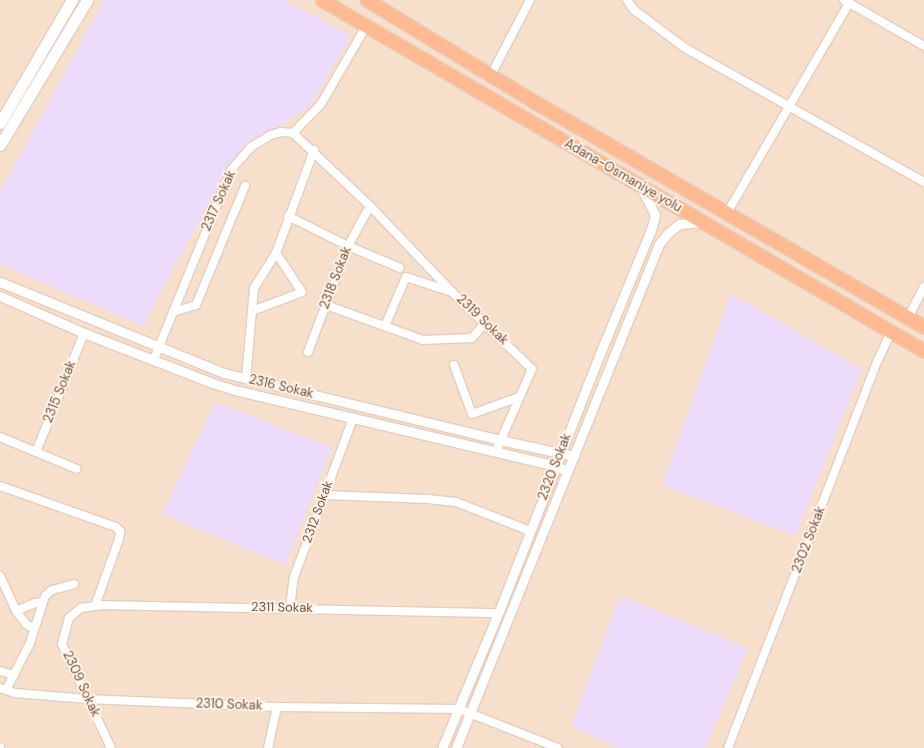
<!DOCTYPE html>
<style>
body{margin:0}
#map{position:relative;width:924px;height:748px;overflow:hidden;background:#feefdd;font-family:"DM Sans",sans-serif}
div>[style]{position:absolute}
.residential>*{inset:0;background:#f6e0cb}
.education>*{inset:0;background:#ecdbfa}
.roads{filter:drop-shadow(1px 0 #e5ccbc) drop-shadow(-1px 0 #e5ccbc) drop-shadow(0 1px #e5ccbc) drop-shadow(0 -1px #e5ccbc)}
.minor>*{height:8px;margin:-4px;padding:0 4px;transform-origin:4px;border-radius:4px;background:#fff}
.tertiary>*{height:9px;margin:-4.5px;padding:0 4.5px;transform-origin:4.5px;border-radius:4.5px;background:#fff}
.secondary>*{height:11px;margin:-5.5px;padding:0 5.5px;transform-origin:5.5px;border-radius:5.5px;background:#fff}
.trunk>*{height:13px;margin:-6.5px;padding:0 6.5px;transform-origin:6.5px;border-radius:6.5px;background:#ffba91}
span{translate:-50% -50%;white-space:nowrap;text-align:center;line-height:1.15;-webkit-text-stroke:4px #fff3e6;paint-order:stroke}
.street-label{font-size:13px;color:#765244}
</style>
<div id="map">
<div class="residential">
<div style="clip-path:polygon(0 0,924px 0,924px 748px,0 748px)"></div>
</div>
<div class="education">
<div style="clip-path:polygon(104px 0,283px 0,351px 35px,312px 104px,232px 159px,143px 326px,0 264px,0 192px)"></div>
<div style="clip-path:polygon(731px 294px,862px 369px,795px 536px,662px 485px)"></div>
<div style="clip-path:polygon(215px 402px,332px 448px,285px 565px,162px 514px)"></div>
<div style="clip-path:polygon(620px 596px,748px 648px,705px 748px,618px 748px,571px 726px)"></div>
</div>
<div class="roads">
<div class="minor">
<div style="left:627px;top:0;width:12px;rotate:55deg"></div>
<div style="left:634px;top:10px;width:64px;rotate:36.7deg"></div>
<div style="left:685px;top:48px;width:274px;rotate:29.3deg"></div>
<div style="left:844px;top:0;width:92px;rotate:29.9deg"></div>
<div style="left:491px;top:75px;width:85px;rotate:-62.5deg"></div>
<div style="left:293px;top:133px;width:40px;rotate:-46deg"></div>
<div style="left:321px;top:104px;width:91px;rotate:-59.8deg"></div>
<div style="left:727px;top:213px;width:243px;rotate:-59.8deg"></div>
<div style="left:288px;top:216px;width:67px;rotate:26.6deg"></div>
<div style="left:348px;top:246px;width:56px;rotate:22.9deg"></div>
<div style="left:326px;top:305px;width:103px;rotate:19.8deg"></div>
<div style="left:423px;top:340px;width:49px;rotate:-2.3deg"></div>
<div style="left:472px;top:338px;width:20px;rotate:-49deg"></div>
<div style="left:252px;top:311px;width:53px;rotate:-20.8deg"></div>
<div style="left:302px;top:292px;width:47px;rotate:-123.7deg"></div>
<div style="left:173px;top:312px;width:24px;rotate:-17deg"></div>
<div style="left:196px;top:305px;width:129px;rotate:-67.6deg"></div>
<div style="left:908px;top:318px;width:35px;rotate:-63deg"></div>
<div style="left:385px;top:326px;width:53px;rotate:-66.8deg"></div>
<div style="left:406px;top:277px;width:48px;rotate:18.1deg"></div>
<div style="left:308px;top:352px;width:113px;rotate:-69.3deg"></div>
<div style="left:348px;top:246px;width:46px;rotate:-61.2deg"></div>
<div style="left:154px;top:359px;width:204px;rotate:-67.8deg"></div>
<div style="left:231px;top:170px;width:30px;rotate:-49deg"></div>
<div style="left:251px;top:147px;width:23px;rotate:-31deg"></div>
<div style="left:271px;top:135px;width:10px;rotate:-17deg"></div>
<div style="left:281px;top:132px;width:12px;rotate:5deg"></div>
<div style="left:293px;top:133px;width:106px;rotate:43.5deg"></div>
<div style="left:370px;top:206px;width:120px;rotate:46.3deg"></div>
<div style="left:453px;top:293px;width:110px;rotate:43.9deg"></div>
<div style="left:532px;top:369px;width:90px;rotate:113.7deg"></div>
<div style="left:454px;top:365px;width:52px;rotate:69.8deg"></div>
<div style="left:472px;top:414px;width:50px;rotate:-19.9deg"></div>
<div style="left:246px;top:379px;width:91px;rotate:-85deg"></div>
<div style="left:254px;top:288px;width:41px;rotate:-57.8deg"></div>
<div style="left:276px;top:253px;width:110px;rotate:-69.7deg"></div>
<div style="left:0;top:437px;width:83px;rotate:22.6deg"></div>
<div style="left:36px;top:452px;width:128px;rotate:-68deg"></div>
<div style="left:0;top:486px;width:123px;rotate:19.5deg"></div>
<div style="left:116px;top:527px;width:6px;rotate:45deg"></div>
<div style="left:120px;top:531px;width:8px;rotate:97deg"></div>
<div style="left:119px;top:539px;width:71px;rotate:109.7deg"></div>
<div style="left:325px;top:495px;width:103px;rotate:2.2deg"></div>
<div style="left:428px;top:499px;width:28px;rotate:6deg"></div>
<div style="left:456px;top:502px;width:79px;rotate:21.4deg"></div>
<div style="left:0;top:576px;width:38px;rotate:65deg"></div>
<div style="left:16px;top:611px;width:16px;rotate:52deg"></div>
<div style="left:26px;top:624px;width:9px;rotate:32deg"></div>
<div style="left:290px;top:608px;width:31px;rotate:-83deg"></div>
<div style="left:294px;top:577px;width:170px;rotate:-69.6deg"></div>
<div style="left:16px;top:611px;width:21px;rotate:-23deg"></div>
<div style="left:35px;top:603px;width:7px;rotate:-8deg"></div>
<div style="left:0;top:671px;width:15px;rotate:16deg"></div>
<div style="left:0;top:688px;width:16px;rotate:18deg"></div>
<div style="left:15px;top:693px;width:72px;rotate:4.8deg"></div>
<div style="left:87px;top:699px;width:190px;rotate:2.4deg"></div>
<div style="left:277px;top:707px;width:182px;rotate:0.6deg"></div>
<div style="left:459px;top:709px;width:106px;rotate:21.5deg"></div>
<div style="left:6px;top:690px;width:53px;rotate:-62.9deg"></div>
<div style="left:30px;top:643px;width:49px;rotate:-72.3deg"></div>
<div style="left:45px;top:596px;width:9px;rotate:-41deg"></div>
<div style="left:52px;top:590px;width:23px;rotate:-15deg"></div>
<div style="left:0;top:747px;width:1px;rotate:90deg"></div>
<div style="left:111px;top:748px;width:115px;rotate:-115.2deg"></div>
<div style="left:62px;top:644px;width:27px;rotate:-75deg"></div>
<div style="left:69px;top:618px;width:16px;rotate:-40deg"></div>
<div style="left:81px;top:608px;width:22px;rotate:-8deg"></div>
<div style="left:103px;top:605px;width:395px;rotate:1.2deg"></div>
<div style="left:268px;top:748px;width:42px;rotate:-77.6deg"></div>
<div style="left:728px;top:748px;width:416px;rotate:-68.9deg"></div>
<div style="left:878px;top:360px;width:31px;rotate:-65deg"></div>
</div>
<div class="tertiary">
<div style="left:0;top:282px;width:242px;rotate:22.1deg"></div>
<div style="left:224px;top:373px;width:284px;rotate:13.6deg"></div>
<div style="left:500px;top:440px;width:76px;rotate:12.2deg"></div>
<div style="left:0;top:296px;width:92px;rotate:23.8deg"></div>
<div style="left:84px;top:333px;width:137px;rotate:21.3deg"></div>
<div style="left:212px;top:383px;width:28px;rotate:17deg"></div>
<div style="left:239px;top:391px;width:326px;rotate:13.3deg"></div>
<div style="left:556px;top:466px;width:12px;rotate:24deg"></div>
<div style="left:442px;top:748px;width:154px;rotate:-67.4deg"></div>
<div style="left:501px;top:606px;width:269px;rotate:-68.6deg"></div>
<div style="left:599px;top:356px;width:136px;rotate:-67.6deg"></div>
<div style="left:651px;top:230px;width:16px;rotate:-75deg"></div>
<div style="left:655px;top:215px;width:31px;rotate:-117deg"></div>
<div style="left:456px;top:748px;width:543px;rotate:-68.06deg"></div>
<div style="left:659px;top:244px;width:14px;rotate:-51deg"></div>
<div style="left:668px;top:233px;width:14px;rotate:-39deg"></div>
<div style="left:679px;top:224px;width:23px;rotate:-5deg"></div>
</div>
<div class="secondary">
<div style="left:0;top:123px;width:143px;rotate:-59.7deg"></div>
<div style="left:0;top:145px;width:169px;rotate:-59deg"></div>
</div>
<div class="trunk">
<div style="left:322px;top:0;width:697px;rotate:30.24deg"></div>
<div style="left:367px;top:0;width:194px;rotate:31.3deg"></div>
<div style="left:533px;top:101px;width:452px;rotate:30deg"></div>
</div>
</div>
<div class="street-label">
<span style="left:623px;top:176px;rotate:30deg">Adana-Osmaniye yolu</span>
<span style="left:219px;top:201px;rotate:-66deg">2317 Sokak</span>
<span style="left:336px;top:278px;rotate:-69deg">2318 Sokak</span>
<span style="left:482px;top:320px;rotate:44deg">2319 Sokak</span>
<span style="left:281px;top:387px;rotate:13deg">2316 Sokak</span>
<span style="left:60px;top:392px;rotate:-68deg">2315 Sokak</span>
<span style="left:555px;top:467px;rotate:-69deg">2320 Sokak</span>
<span style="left:318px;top:512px;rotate:-70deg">2312 Sokak</span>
<span style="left:809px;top:540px;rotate:-69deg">2302 Sokak</span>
<span style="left:282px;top:608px;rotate:1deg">2311 Sokak</span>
<span style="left:81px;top:684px;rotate:65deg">2309 Sokak</span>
<span style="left:229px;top:705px;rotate:2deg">2310 Sokak</span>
</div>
</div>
